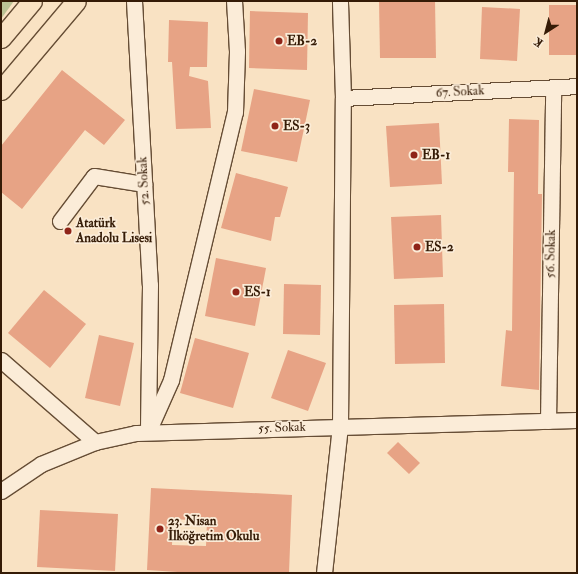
<!DOCTYPE html>
<meta charset="utf-8">
<style>
body{margin:0}
#map{position:relative;width:578px;height:574px;overflow:hidden;background:#f9e2c3;font-family:"IM FELL Double Pica",serif}
div>[style]{position:absolute}
.green>*{inset:0;background:#bcc395}
.building>*{inset:0;background:#e7a385}
.roads{filter:drop-shadow(1px 0 #664d35) drop-shadow(-1px 0 #664d35) drop-shadow(0 1px #664d35) drop-shadow(0 -1px #664d35)}
.minor>*{height:15px;margin:-7.5px;padding:0 7.5px;transform-origin:7.5px;border-radius:7.5px;background:#fbecd8}
.major>*{height:19px;margin:-9.5px;padding:0 9.5px;transform-origin:9.5px;border-radius:9.5px;background:#f9e2c3}
.dots>*{width:11px;height:11px;translate:-50% -50%;box-sizing:border-box;border:2px solid #fbecd8;border-radius:50%}
span{translate:-50% -50%;white-space:nowrap;text-align:center;line-height:1.15;-webkit-text-stroke:3.5px #fbecd8;paint-order:stroke}
.poi-label{font-size:13px;color:#351b06;font-weight:700}
.left{translate:0 -50%;text-align:left}
.street-label{font-size:13px;color:#351b06}
.frame{position:absolute;inset:0;border:2px solid #351b06;pointer-events:none}
.north{position:absolute;left:526px;top:12px;width:40px;height:40px;-webkit-text-stroke:3px #fbecd8;paint-order:stroke;rotate:216deg;font-size:11px;font-weight:700;line-height:16px;text-align:center;color:#351b06}
.north::after{content:'';display:block;margin:auto;width:14px;height:18px;background:#351b06;clip-path:polygon(50% 0,100% 100%,50% 72%,0 100%)}
</style>
<div id="map">
<div class="green">
<div style="clip-path:polygon(1px 1px,14px 1px,1px 19px)"></div>
</div>
<div class="building">
<div style="clip-path:polygon(379px 1px,435px 1px,436px 58px,380px 58px)"></div>
<div style="clip-path:polygon(549px 5px,577px 5px,577px 55px,549px 55px)"></div>
<div style="clip-path:polygon(482px 7px,520px 9px,517px 61px,480px 59px)"></div>
<div style="clip-path:polygon(250px 11px,308px 13px,307px 70px,249px 68px)"></div>
<div style="clip-path:polygon(169px 20px,208px 22px,207px 67px,190px 67px,189px 76px,208px 81px,211px 128px,176px 129px,172px 62px,168px 62px)"></div>
<div style="clip-path:polygon(62px 70px,125px 120px,104px 145px,85px 130px,22px 209px,1px 192px,1px 146px)"></div>
<div style="clip-path:polygon(254px 89px,310px 100px,297px 162px,241px 151px)"></div>
<div style="clip-path:polygon(509px 119px,539px 120px,538px 194px,542px 194px,539px 390px,501px 386px,506px 330px,512px 331px,514px 172px,508px 172px)"></div>
<div style="clip-path:polygon(439px 123px,442px 184px,390px 187px,386px 126px)"></div>
<div style="clip-path:polygon(236px 173px,288px 187px,280px 217px,275px 217px,271px 241px,221px 228px)"></div>
<div style="clip-path:polygon(441px 215px,443px 277px,394px 279px,391px 217px)"></div>
<div style="clip-path:polygon(216px 258px,266px 268px,255px 326px,205px 316px)"></div>
<div style="clip-path:polygon(284px 284px,321px 285px,320px 335px,283px 334px)"></div>
<div style="clip-path:polygon(44px 290px,86px 324px,50px 368px,8px 333px)"></div>
<div style="clip-path:polygon(444px 304px,445px 363px,395px 364px,394px 305px)"></div>
<div style="clip-path:polygon(99px 335px,134px 343px,120px 406px,85px 398px)"></div>
<div style="clip-path:polygon(195px 338px,249px 353px,233px 408px,180px 393px)"></div>
<div style="clip-path:polygon(288px 350px,326px 363px,308px 411px,271px 398px)"></div>
<div style="clip-path:polygon(398px 442px,420px 463px,409px 474px,387px 453px)"></div>
<div style="clip-path:polygon(evenodd,151px 488px,292px 495px,289px 573px,193px 573px,147px 570px,151px 488px,173px 519px,207px 521px,206px 546px,172px 545px,173px 519px)"></div>
<div style="clip-path:polygon(40px 510px,118px 514px,115px 571px,37px 567px)"></div>
</div>
<div class="roads">
<div class="minor">
<div style="left:134px;top:1px;width:284px;rotate:86.8deg"></div>
<div style="left:150px;top:285px;width:140px;rotate:90.8deg"></div>
<div style="left:343px;top:98px;width:234px;rotate:-2.9deg"></div>
<div style="left:60px;top:221px;width:56px;rotate:-52.9deg"></div>
<div style="left:94px;top:176px;width:51px;rotate:9.1deg"></div>
<div style="left:1px;top:360px;width:125px;rotate:41.1deg"></div>
<div style="left:548px;top:421px;width:334px;rotate:-89.1deg"></div>
<div style="left:148px;top:432px;width:57px;rotate:-66.1deg"></div>
<div style="left:171px;top:380px;width:276px;rotate:-76.6deg"></div>
<div style="left:235px;top:112px;width:61px;rotate:-88.1deg"></div>
<div style="left:237px;top:51px;width:50px;rotate:-93.4deg"></div>
<div style="left:1px;top:491px;width:48px;rotate:-34deg"></div>
<div style="left:41px;top:464px;width:58px;rotate:-22.2deg"></div>
<div style="left:95px;top:442px;width:42px;rotate:-12.4deg"></div>
<div style="left:136px;top:433px;width:441px;rotate:-1.7deg"></div>
<div style="left:324px;top:573px;width:149px;rotate:-83.8deg"></div>
<div style="left:340px;top:425px;width:327px;rotate:-89.5deg"></div>
<div style="left:343px;top:98px;width:97px;rotate:-91.8deg"></div>
</div>
<div class="major">
<div style="left:1px;top:38px;width:48px;rotate:-50deg"></div>
<div style="left:1px;top:90px;width:116px;rotate:-49.9deg"></div>
</div>
</div>
<div class="dots">
<div style="left:279px;top:41px;background:#8f2418"></div>
<div style="left:275px;top:126px;background:#8f2418"></div>
<div style="left:414px;top:155px;background:#8f2418"></div>
<div style="left:68px;top:231px;background:#8f2418"></div>
<div style="left:417px;top:247px;background:#8f2418"></div>
<div style="left:236px;top:292px;background:#8f2418"></div>
<div style="left:160px;top:529px;background:#8f2418"></div>
</div>
<div class="poi-label">
<span class="left" style="left:287px;top:41px">EB-2</span>
<span class="left" style="left:283px;top:126px">ES-3</span>
<span class="left" style="left:422px;top:155px">EB-1</span>
<span class="left" style="left:76px;top:231px">Atatürk<br>Anadolu Lisesi</span>
<span class="left" style="left:425px;top:247px">ES-2</span>
<span class="left" style="left:244px;top:292px">ES-1</span>
<span class="left" style="left:168px;top:529px">23. Nisan<br>İlköğretim Okulu</span>
</div>
<div class="street-label">
<span style="left:460px;top:92px;rotate:-3deg">67. Sokak</span>
<span style="left:144px;top:181px;rotate:-93deg">52. Sokak</span>
<span style="left:551px;top:254px;rotate:-89deg">56. Sokak</span>
<span style="left:282px;top:428px;rotate:-2deg">55. Sokak</span>
</div>
<div class="frame"></div>
<div class="north">K</div>
</div>
